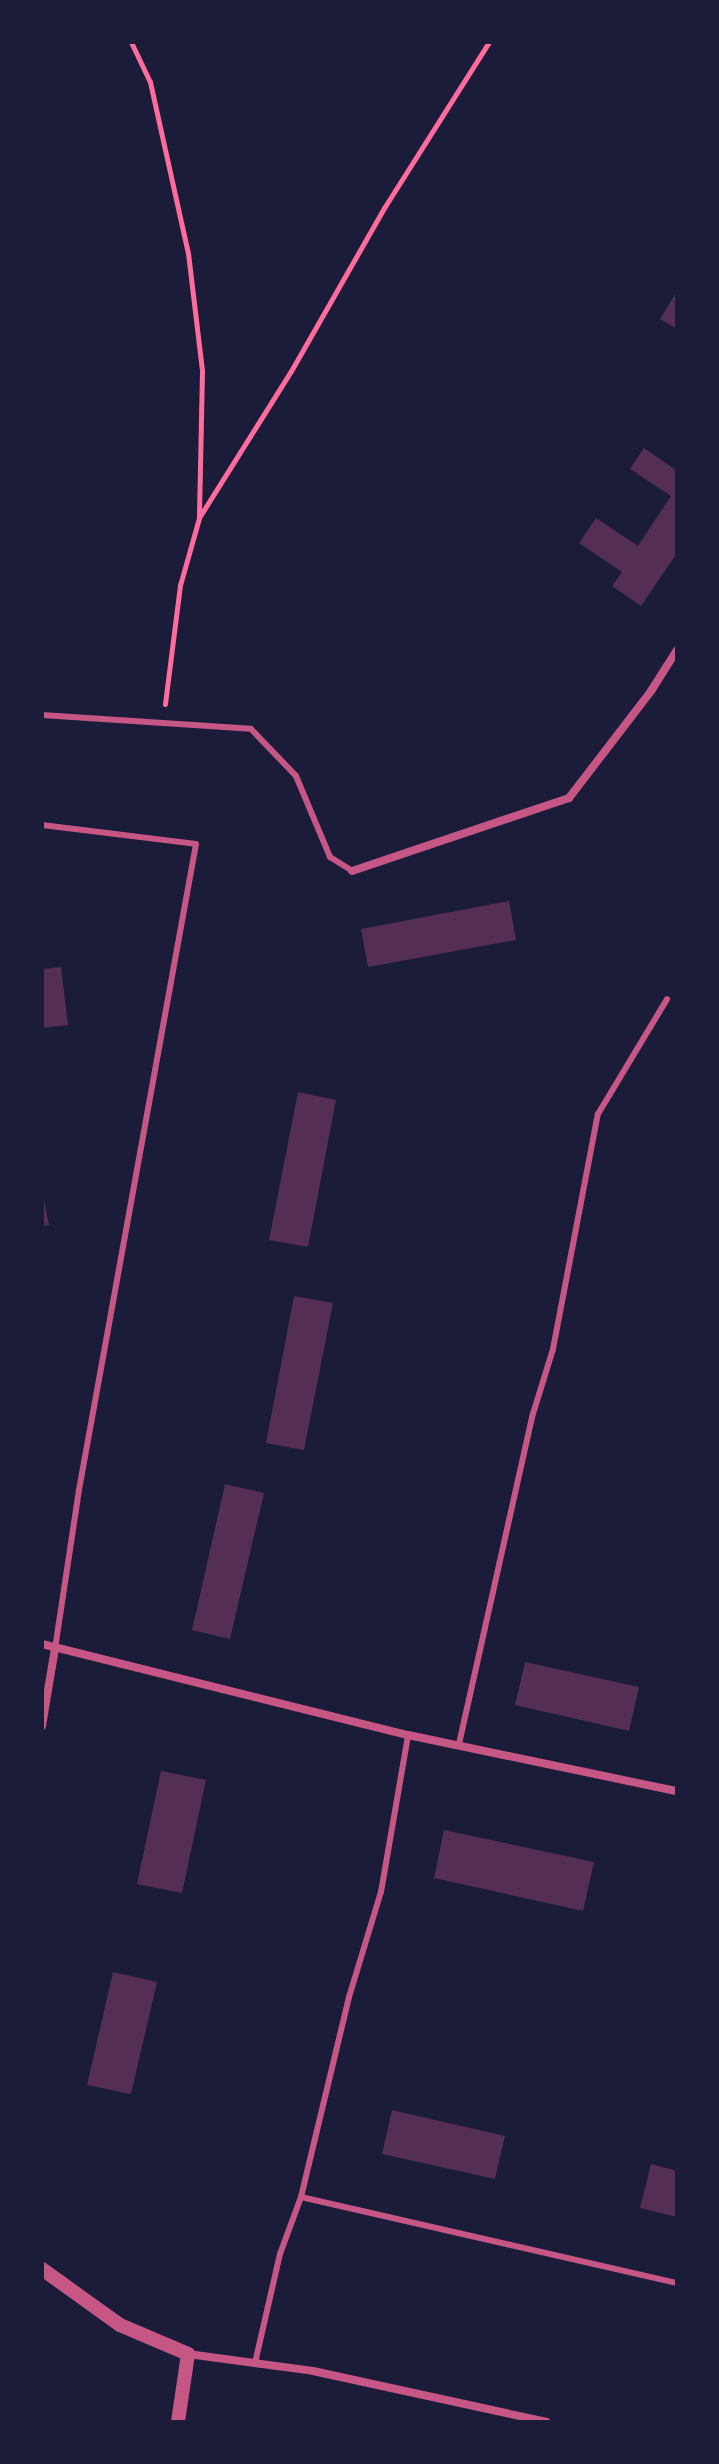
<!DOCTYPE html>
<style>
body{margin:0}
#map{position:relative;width:719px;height:2464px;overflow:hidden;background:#1b1b3a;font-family:Inter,sans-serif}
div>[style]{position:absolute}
.building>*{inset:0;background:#542f53}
.path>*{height:5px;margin:-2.5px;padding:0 2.5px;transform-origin:2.5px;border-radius:2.5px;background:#ff6b9d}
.service>*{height:6px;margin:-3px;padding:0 3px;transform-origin:3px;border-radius:3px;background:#c65784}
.minor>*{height:8px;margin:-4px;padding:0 4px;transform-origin:4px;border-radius:4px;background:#c65784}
.tertiary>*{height:14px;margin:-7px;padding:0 7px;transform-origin:7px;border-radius:7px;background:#c65784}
span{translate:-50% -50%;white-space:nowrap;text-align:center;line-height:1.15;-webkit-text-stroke:8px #1b1b3a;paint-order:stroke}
.frame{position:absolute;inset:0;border:44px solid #1b1b3a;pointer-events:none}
</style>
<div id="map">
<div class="building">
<div style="clip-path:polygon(677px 291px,677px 329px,660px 319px)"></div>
<div style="clip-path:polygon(644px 448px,677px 471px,677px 553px,641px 606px,612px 586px,622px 572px,579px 543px,596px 518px,638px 546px,671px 496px,630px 469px)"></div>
<div style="clip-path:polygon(509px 901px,516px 940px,368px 967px,361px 929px)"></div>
<div style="clip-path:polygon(61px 967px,68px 1025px,42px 1028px,42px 969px)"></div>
<div style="clip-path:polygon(298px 1092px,336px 1100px,308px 1247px,269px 1240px)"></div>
<div style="clip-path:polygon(42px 1189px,49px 1225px,42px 1226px)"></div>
<div style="clip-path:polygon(294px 1296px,333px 1303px,304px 1450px,266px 1443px)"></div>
<div style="clip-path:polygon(225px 1484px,264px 1493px,230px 1639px,192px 1630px)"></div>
<div style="clip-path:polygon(525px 1662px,639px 1687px,629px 1731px,515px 1705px)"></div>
<div style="clip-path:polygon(161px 1771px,206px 1780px,182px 1893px,137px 1884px)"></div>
<div style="clip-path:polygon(444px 1830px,594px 1862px,583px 1911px,434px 1878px)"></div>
<div style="clip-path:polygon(113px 1972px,157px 1982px,131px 2094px,87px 2085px)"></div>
<div style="clip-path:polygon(392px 2110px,505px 2136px,495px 2179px,382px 2154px)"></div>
<div style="clip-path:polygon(651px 2164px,677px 2171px,677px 2217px,640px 2208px)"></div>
</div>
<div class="path">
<div style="left:131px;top:42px;width:44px;rotate:64.6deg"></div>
<div style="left:150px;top:82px;width:175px;rotate:77.5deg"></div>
<div style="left:188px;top:253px;width:119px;rotate:83.2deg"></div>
<div style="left:202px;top:371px;width:147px;rotate:91.2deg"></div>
<div style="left:199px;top:518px;width:70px;rotate:105.8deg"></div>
<div style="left:180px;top:585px;width:120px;rotate:97.2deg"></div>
<div style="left:200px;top:516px;width:171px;rotate:-57.9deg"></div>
<div style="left:291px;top:371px;width:188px;rotate:-60.3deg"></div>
<div style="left:384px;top:208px;width:196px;rotate:-57.7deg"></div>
</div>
<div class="service">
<div style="left:42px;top:715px;width:209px;rotate:3.8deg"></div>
<div style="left:251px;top:729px;width:65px;rotate:46.2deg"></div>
<div style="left:296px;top:776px;width:88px;rotate:67.2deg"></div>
<div style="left:330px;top:857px;width:26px;rotate:32deg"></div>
<div style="left:42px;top:825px;width:155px;rotate:7deg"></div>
<div style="left:196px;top:844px;width:657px;rotate:100.27deg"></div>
<div style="left:79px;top:1490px;width:160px;rotate:98.6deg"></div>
<div style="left:459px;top:1744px;width:335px;rotate:-77.4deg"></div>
<div style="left:532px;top:1417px;width:71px;rotate:-72.8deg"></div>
<div style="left:553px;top:1349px;width:239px;rotate:-79.2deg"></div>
<div style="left:598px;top:1114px;width:134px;rotate:-59deg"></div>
<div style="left:301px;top:2197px;width:386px;rotate:12.9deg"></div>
<div style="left:255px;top:2363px;width:112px;rotate:-77.1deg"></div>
<div style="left:280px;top:2254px;width:61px;rotate:-69.8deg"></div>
<div style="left:301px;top:2197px;width:206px;rotate:-76.5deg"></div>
<div style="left:349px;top:1997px;width:110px;rotate:-73.1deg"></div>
<div style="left:381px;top:1892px;width:159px;rotate:-80.2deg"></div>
</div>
<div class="minor">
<div style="left:352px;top:871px;width:229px;rotate:-18.6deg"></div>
<div style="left:569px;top:798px;width:135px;rotate:-52.5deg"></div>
<div style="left:651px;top:691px;width:49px;rotate:-57.6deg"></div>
<div style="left:42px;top:1644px;width:377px;rotate:14deg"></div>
<div style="left:408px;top:1735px;width:275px;rotate:11.8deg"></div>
<div style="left:42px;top:1726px;width:79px;rotate:-80.5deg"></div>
<div style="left:188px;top:2354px;width:126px;rotate:7.7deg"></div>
<div style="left:313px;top:2371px;width:239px;rotate:12.3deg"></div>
</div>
<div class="tertiary">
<div style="left:42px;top:2269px;width:96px;rotate:35.7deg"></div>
<div style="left:120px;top:2325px;width:74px;rotate:23.1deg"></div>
<div style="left:188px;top:2354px;width:69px;rotate:98.4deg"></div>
</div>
<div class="frame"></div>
</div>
